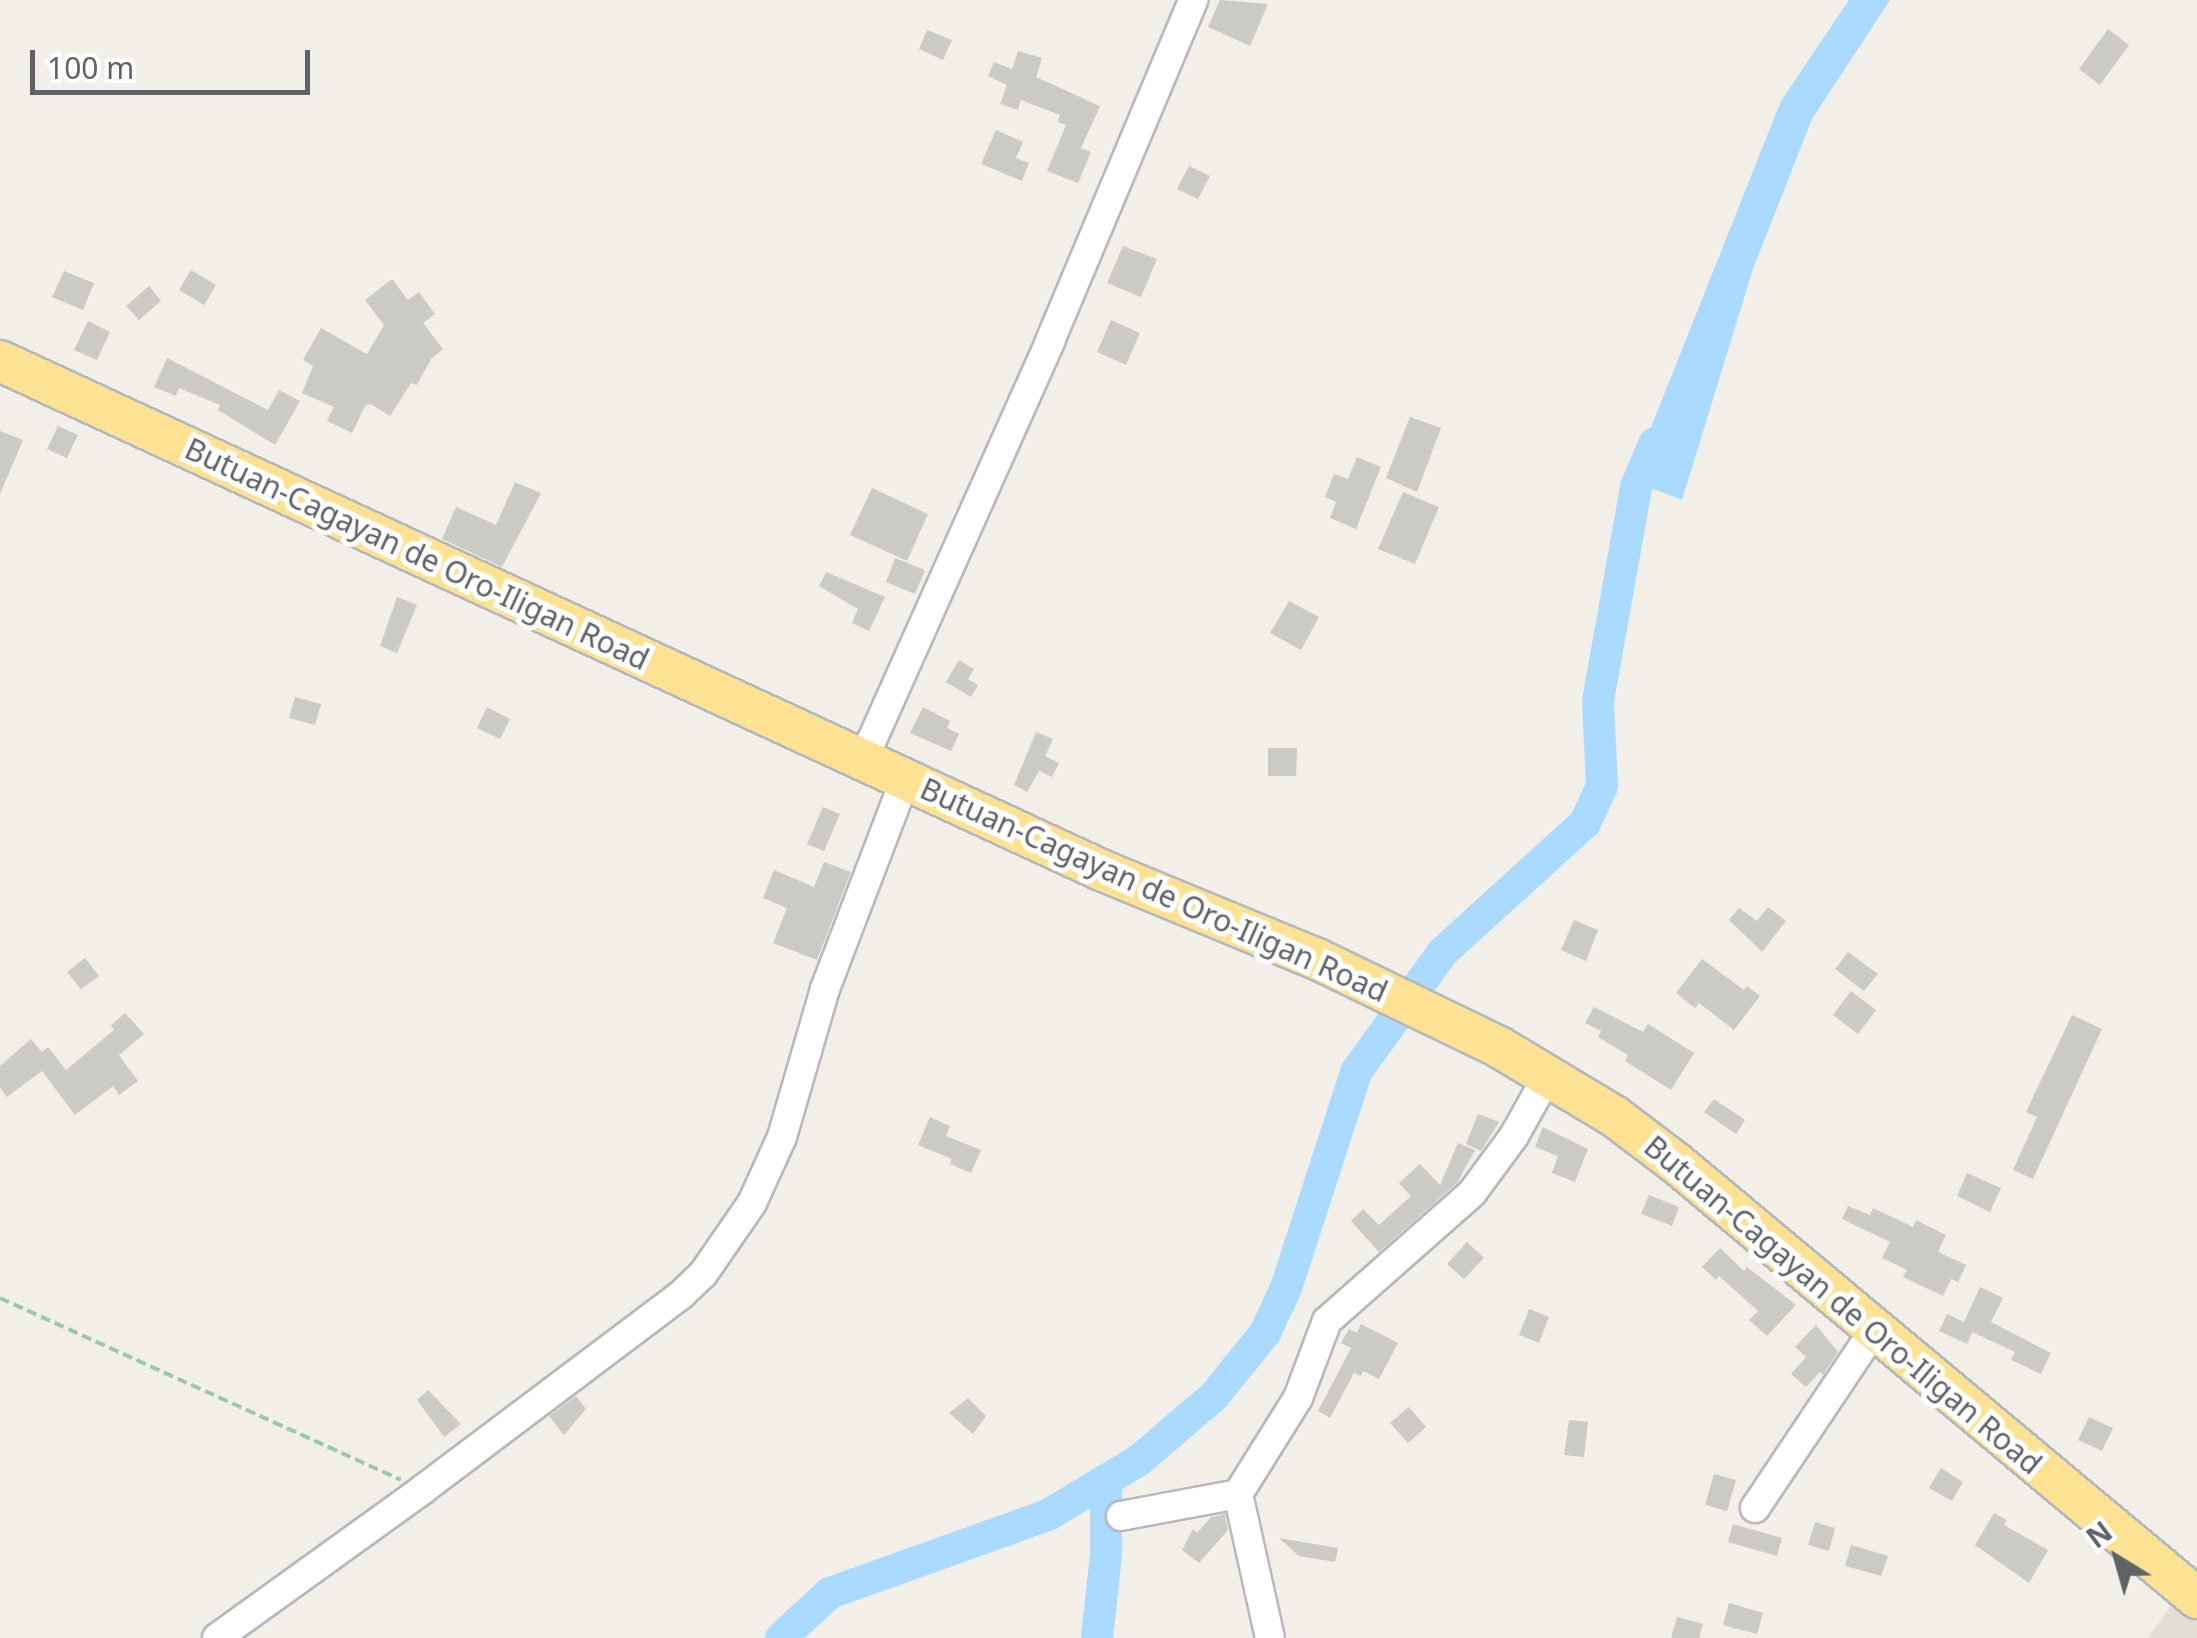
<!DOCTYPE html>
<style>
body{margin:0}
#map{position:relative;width:2197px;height:1638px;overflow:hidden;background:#f1efe8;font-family:"Noto Sans",sans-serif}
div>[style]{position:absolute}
.education>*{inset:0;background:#e1ded6}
.water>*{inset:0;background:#aadaff}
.river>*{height:32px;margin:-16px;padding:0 16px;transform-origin:16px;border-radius:16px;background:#aadaff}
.building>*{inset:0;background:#cccac5}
.path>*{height:4px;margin-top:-2px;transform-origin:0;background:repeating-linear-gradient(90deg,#9cc7a9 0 10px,transparent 0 15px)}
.roads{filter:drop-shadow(2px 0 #b5b8bc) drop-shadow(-2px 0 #b5b8bc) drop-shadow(0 2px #b5b8bc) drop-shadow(0 -2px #b5b8bc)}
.minor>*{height:28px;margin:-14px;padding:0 14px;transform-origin:14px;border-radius:14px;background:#fff}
.highway>*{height:40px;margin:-20px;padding:0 20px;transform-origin:20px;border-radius:20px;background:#fde293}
span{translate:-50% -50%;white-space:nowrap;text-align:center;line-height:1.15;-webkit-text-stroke:10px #fff;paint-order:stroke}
.street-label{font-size:30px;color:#5f6368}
.north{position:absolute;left:2067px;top:1508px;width:100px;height:100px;-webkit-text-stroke:8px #fff;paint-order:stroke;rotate:323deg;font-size:28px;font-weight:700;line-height:40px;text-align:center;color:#5f6368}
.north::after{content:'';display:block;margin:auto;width:35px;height:45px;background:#5f6368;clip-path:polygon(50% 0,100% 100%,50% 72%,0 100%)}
.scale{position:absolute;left:30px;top:50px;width:280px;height:45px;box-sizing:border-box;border:5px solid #5f6368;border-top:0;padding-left:12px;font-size:30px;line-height:35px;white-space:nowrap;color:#5f6368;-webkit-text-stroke:8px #fff;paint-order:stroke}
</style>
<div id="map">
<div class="education">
<div style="clip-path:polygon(2172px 1604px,2197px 1623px,2197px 1638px,2148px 1638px)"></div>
</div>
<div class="water">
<div style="clip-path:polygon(1849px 0,1890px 0,1812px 119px,1753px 269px,1682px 500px,1630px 480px,1781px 101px)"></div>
</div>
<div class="river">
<div style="left:781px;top:1638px;width:67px;rotate:-42.6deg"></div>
<div style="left:830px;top:1593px;width:232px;rotate:-19.7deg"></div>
<div style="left:1048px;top:1515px;width:105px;rotate:-31deg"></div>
<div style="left:1138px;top:1461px;width:100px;rotate:-40.5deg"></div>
<div style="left:1214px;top:1396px;width:81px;rotate:-51deg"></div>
<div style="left:1265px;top:1333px;width:50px;rotate:-65deg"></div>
<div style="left:1286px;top:1288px;width:227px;rotate:-72deg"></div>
<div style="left:1356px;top:1072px;width:148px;rotate:-54.1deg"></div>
<div style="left:1443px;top:952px;width:192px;rotate:-42.3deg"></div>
<div style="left:1585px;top:823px;width:41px;rotate:-65.3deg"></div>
<div style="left:1602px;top:786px;width:85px;rotate:-92.7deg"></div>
<div style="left:1598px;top:701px;width:217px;rotate:-79.9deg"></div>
<div style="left:1636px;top:487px;width:47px;rotate:-67.3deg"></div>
<div style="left:1097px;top:1638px;width:83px;rotate:-83.8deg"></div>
<div style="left:1106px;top:1555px;width:75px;rotate:-90deg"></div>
</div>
<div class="building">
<div style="clip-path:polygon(1220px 0,1268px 4px,1250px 46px,1208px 27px)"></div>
<div style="clip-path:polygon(2108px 29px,2129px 45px,2100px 85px,2079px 69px)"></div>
<div style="clip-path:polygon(927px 30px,952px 40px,943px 60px,919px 49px)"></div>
<div style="clip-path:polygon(1018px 51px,1042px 58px,1036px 77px,1100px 106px,1081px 148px,1091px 152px,1078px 183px,1047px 171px,1066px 125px,1058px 122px,1060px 115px,1021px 100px,1018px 110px,1000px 104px,1007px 85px,988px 76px,994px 62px,1012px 69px)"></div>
<div style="clip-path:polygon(996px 130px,1023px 142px,1016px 158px,1029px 163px,1022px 181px,981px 164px)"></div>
<div style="clip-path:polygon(1189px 166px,1210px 176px,1198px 199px,1177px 189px)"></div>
<div style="clip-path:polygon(1123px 246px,1157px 259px,1141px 297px,1107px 283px)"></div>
<div style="clip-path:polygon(191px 270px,216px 285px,204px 305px,179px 290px)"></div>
<div style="clip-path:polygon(64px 271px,94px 283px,83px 310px,52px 297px)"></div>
<div style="clip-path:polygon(392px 279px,408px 300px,419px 292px,435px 314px,423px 323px,443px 349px,431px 359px,417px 385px,411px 383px,390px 416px,371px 404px,365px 406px,352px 433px,327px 421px,334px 407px,302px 393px,313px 366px,303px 360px,321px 328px,367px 354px,384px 325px,365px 300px)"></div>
<div style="clip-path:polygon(149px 286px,161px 301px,139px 320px,126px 306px)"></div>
<div style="clip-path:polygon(1111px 320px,1140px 333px,1126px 365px,1097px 352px)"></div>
<div style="clip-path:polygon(88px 321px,110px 332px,97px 360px,74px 350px)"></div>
<div style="clip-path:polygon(167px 358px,268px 410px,279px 390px,300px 401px,275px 445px,218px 410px,220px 405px,179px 388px,176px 396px,154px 387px)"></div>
<div style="clip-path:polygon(1410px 417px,1441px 428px,1417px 492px,1386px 478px)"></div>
<div style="clip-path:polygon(58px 426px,78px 435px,67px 458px,47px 449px)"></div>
<div style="clip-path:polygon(0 431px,23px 440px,0 494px)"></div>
<div style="clip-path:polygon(1357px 457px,1381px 467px,1356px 529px,1330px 518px,1336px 502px,1325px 497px,1334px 474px,1348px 479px)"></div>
<div style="clip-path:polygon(515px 482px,541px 493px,502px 567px,442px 539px,456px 507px,496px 525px)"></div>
<div style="clip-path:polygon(872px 488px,928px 514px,907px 561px,850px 535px)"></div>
<div style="clip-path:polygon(1403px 492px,1439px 507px,1415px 564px,1378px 549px)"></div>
<div style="clip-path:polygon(895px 558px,925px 570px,915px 594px,886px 582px)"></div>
<div style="clip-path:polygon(826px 572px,885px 597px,869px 631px,852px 623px,858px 609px,819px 586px)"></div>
<div style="clip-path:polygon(397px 597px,417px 605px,397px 653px,380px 646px)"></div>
<div style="clip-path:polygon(1289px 601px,1319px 617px,1301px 650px,1270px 633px)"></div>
<div style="clip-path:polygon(959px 660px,974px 669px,968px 679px,978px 685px,971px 697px,946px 682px)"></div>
<div style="clip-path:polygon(295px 697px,321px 704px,315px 725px,289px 718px)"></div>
<div style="clip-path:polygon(487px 707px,510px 719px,500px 739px,477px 728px)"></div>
<div style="clip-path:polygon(923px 707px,950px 721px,947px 728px,959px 734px,951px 751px,910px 733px)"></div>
<div style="clip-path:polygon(1036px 732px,1053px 739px,1045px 756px,1059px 763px,1052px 777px,1039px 771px,1027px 792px,1014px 785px)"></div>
<div style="clip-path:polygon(1268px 748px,1297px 748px,1296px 776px,1268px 776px)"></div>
<div style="clip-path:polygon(823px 807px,840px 814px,824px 851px,807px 844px)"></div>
<div style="clip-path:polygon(824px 862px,851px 872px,817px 960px,773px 943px,787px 908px,763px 898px,774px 870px,814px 887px)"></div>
<div style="clip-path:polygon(1768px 907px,1786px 921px,1762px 952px,1729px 920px,1739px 908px,1757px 921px)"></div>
<div style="clip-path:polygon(1574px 920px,1598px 930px,1586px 961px,1561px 950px)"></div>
<div style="clip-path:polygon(1848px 952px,1878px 974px,1864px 991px,1835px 969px)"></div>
<div style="clip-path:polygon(85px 958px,99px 976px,81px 989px,67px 972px)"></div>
<div style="clip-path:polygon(1702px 959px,1744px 990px,1747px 986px,1760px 996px,1734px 1030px,1699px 1003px,1695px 1008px,1676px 993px)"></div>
<div style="clip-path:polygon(1851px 991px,1876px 1010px,1858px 1034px,1833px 1015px)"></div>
<div style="clip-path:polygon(1594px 1007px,1643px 1032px,1648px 1024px,1694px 1053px,1671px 1090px,1625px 1061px,1628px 1055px,1598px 1037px,1601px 1031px,1585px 1023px)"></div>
<div style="clip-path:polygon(125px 1013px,144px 1034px,119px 1055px,138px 1081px,119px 1095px,113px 1086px,75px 1115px,42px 1071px,7px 1097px,0 1087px,0 1066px,31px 1039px,42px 1052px,48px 1047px,66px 1070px,114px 1030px,111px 1025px)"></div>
<div style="clip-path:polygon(2072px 1015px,2102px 1029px,2033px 1179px,2013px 1170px,2037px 1117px,2026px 1112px)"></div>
<div style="clip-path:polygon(1714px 1099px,1745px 1120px,1736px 1134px,1704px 1112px)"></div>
<div style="clip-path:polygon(1478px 1114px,1499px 1122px,1481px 1151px,1466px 1144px)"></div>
<div style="clip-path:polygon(930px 1117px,950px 1126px,946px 1136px,981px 1150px,971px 1173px,950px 1164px,952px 1159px,918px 1145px)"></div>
<div style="clip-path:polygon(1543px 1127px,1588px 1149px,1575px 1182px,1552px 1173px,1558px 1156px,1535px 1147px)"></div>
<div style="clip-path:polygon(1458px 1143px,1475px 1150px,1457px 1183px,1379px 1252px,1351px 1221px,1363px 1209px,1379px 1225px,1411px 1196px,1399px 1183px,1420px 1164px,1440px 1185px)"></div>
<div style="clip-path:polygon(1967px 1173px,2001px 1188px,1990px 1212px,1957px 1196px)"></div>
<div style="clip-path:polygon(1649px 1195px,1679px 1207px,1672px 1226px,1641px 1214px)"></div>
<div style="clip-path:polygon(1848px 1206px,1870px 1215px,1873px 1208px,1913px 1227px,1916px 1220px,1946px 1235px,1938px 1252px,1966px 1265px,1958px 1282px,1951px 1279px,1943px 1296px,1903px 1277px,1907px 1270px,1882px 1258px,1890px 1242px,1842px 1219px)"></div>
<div style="clip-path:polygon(1467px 1242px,1484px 1258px,1464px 1279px,1447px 1264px)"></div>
<div style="clip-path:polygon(1720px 1248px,1744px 1271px,1747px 1267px,1796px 1305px,1767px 1336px,1749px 1320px,1758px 1311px,1719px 1276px,1716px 1280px,1702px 1267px)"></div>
<div style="clip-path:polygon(1980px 1287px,2003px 1298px,1991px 1322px,2051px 1353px,2041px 1374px,2011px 1360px,2015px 1352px,1972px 1332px,1967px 1344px,1939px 1331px,1947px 1314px,1964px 1322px)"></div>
<div style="clip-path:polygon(1529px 1309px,1549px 1317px,1539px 1343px,1519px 1335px)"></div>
<div style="clip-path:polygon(1361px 1324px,1398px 1343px,1379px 1379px,1363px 1371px,1361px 1376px,1354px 1373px,1330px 1418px,1318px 1411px,1351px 1348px,1341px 1343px,1349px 1329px,1357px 1333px)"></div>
<div style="clip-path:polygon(1816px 1325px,1838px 1352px,1823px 1375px,1820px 1372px,1806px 1387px,1791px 1374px,1806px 1357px,1795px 1347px)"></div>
<div style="clip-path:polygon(428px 1390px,461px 1424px,444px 1437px,417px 1400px)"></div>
<div style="clip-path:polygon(576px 1396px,586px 1409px,564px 1435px,549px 1416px)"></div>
<div style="clip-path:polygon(968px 1398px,986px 1416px,973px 1434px,949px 1413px)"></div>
<div style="clip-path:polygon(1409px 1407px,1426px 1427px,1408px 1443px,1390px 1423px)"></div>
<div style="clip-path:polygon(2089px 1417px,2113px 1428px,2102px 1451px,2078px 1440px)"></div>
<div style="clip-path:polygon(1569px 1420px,1588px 1422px,1584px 1457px,1564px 1455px)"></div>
<div style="clip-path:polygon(1941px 1468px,1963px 1482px,1952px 1501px,1929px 1488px)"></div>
<div style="clip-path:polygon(1714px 1474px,1736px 1480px,1727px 1511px,1705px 1505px)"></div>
<div style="clip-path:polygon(1994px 1513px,2007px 1520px,2004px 1525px,2048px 1550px,2029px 1583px,1975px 1545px)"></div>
<div style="clip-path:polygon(1225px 1514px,1228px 1530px,1199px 1563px,1182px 1550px,1193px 1529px,1197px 1533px,1211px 1517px)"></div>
<div style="clip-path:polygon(1815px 1522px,1835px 1528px,1829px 1551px,1808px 1545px)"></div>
<div style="clip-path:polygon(1733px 1524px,1782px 1538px,1777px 1556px,1728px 1542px)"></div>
<div style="clip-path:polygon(1279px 1538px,1338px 1548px,1335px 1562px,1299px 1556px)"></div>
<div style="clip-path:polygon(1851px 1545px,1888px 1556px,1881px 1576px,1845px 1566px)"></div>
<div style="clip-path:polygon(1729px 1603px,1763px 1613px,1757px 1634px,1723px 1625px)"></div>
<div style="clip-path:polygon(1677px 1617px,1703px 1624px,1699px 1638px,1671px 1638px)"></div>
</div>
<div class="path">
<div style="left:0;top:1298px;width:440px;rotate:24.4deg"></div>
</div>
<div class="roads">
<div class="minor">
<div style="left:863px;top:760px;width:459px;rotate:-65.9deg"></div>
<div style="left:1050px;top:341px;width:370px;rotate:-67.2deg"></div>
<div style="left:1755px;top:1508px;width:216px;rotate:-56.2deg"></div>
<div style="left:1121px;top:1516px;width:119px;rotate:-10.6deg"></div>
<div style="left:217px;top:1638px;width:253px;rotate:-35.8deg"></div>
<div style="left:422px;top:1490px;width:326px;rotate:-37deg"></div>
<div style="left:682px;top:1294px;width:29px;rotate:-44deg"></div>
<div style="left:703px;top:1274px;width:86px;rotate:-55.4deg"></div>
<div style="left:752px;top:1203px;width:72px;rotate:-65.6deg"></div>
<div style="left:782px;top:1137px;width:154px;rotate:-73.8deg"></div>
<div style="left:825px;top:989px;width:225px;rotate:-69.1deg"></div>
<div style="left:1270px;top:1638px;width:148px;rotate:-102.5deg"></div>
<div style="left:1238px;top:1494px;width:113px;rotate:-58deg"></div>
<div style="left:1298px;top:1398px;width:82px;rotate:-69.4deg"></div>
<div style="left:1327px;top:1321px;width:193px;rotate:-41.4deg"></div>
<div style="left:1472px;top:1193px;width:71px;rotate:-53.6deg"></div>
<div style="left:1514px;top:1136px;width:68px;rotate:-60.8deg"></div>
</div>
<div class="highway">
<div style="left:0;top:361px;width:1213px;rotate:24.81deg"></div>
<div style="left:1101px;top:870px;width:231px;rotate:22.4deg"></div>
<div style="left:1315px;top:958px;width:204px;rotate:25.8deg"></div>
<div style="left:1499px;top:1047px;width:134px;rotate:31deg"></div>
<div style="left:1614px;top:1116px;width:78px;rotate:37.2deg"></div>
<div style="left:1676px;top:1163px;width:679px;rotate:39.86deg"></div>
</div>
</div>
<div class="street-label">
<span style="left:417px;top:554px;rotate:25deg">Butuan-Cagayan de Oro-Iligan Road</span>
<span style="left:1154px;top:890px;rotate:24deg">Butuan-Cagayan de Oro-Iligan Road</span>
<span style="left:1843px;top:1305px;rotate:40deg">Butuan-Cagayan de Oro-Iligan Road</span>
</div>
<div class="north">N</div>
<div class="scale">100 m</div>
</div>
